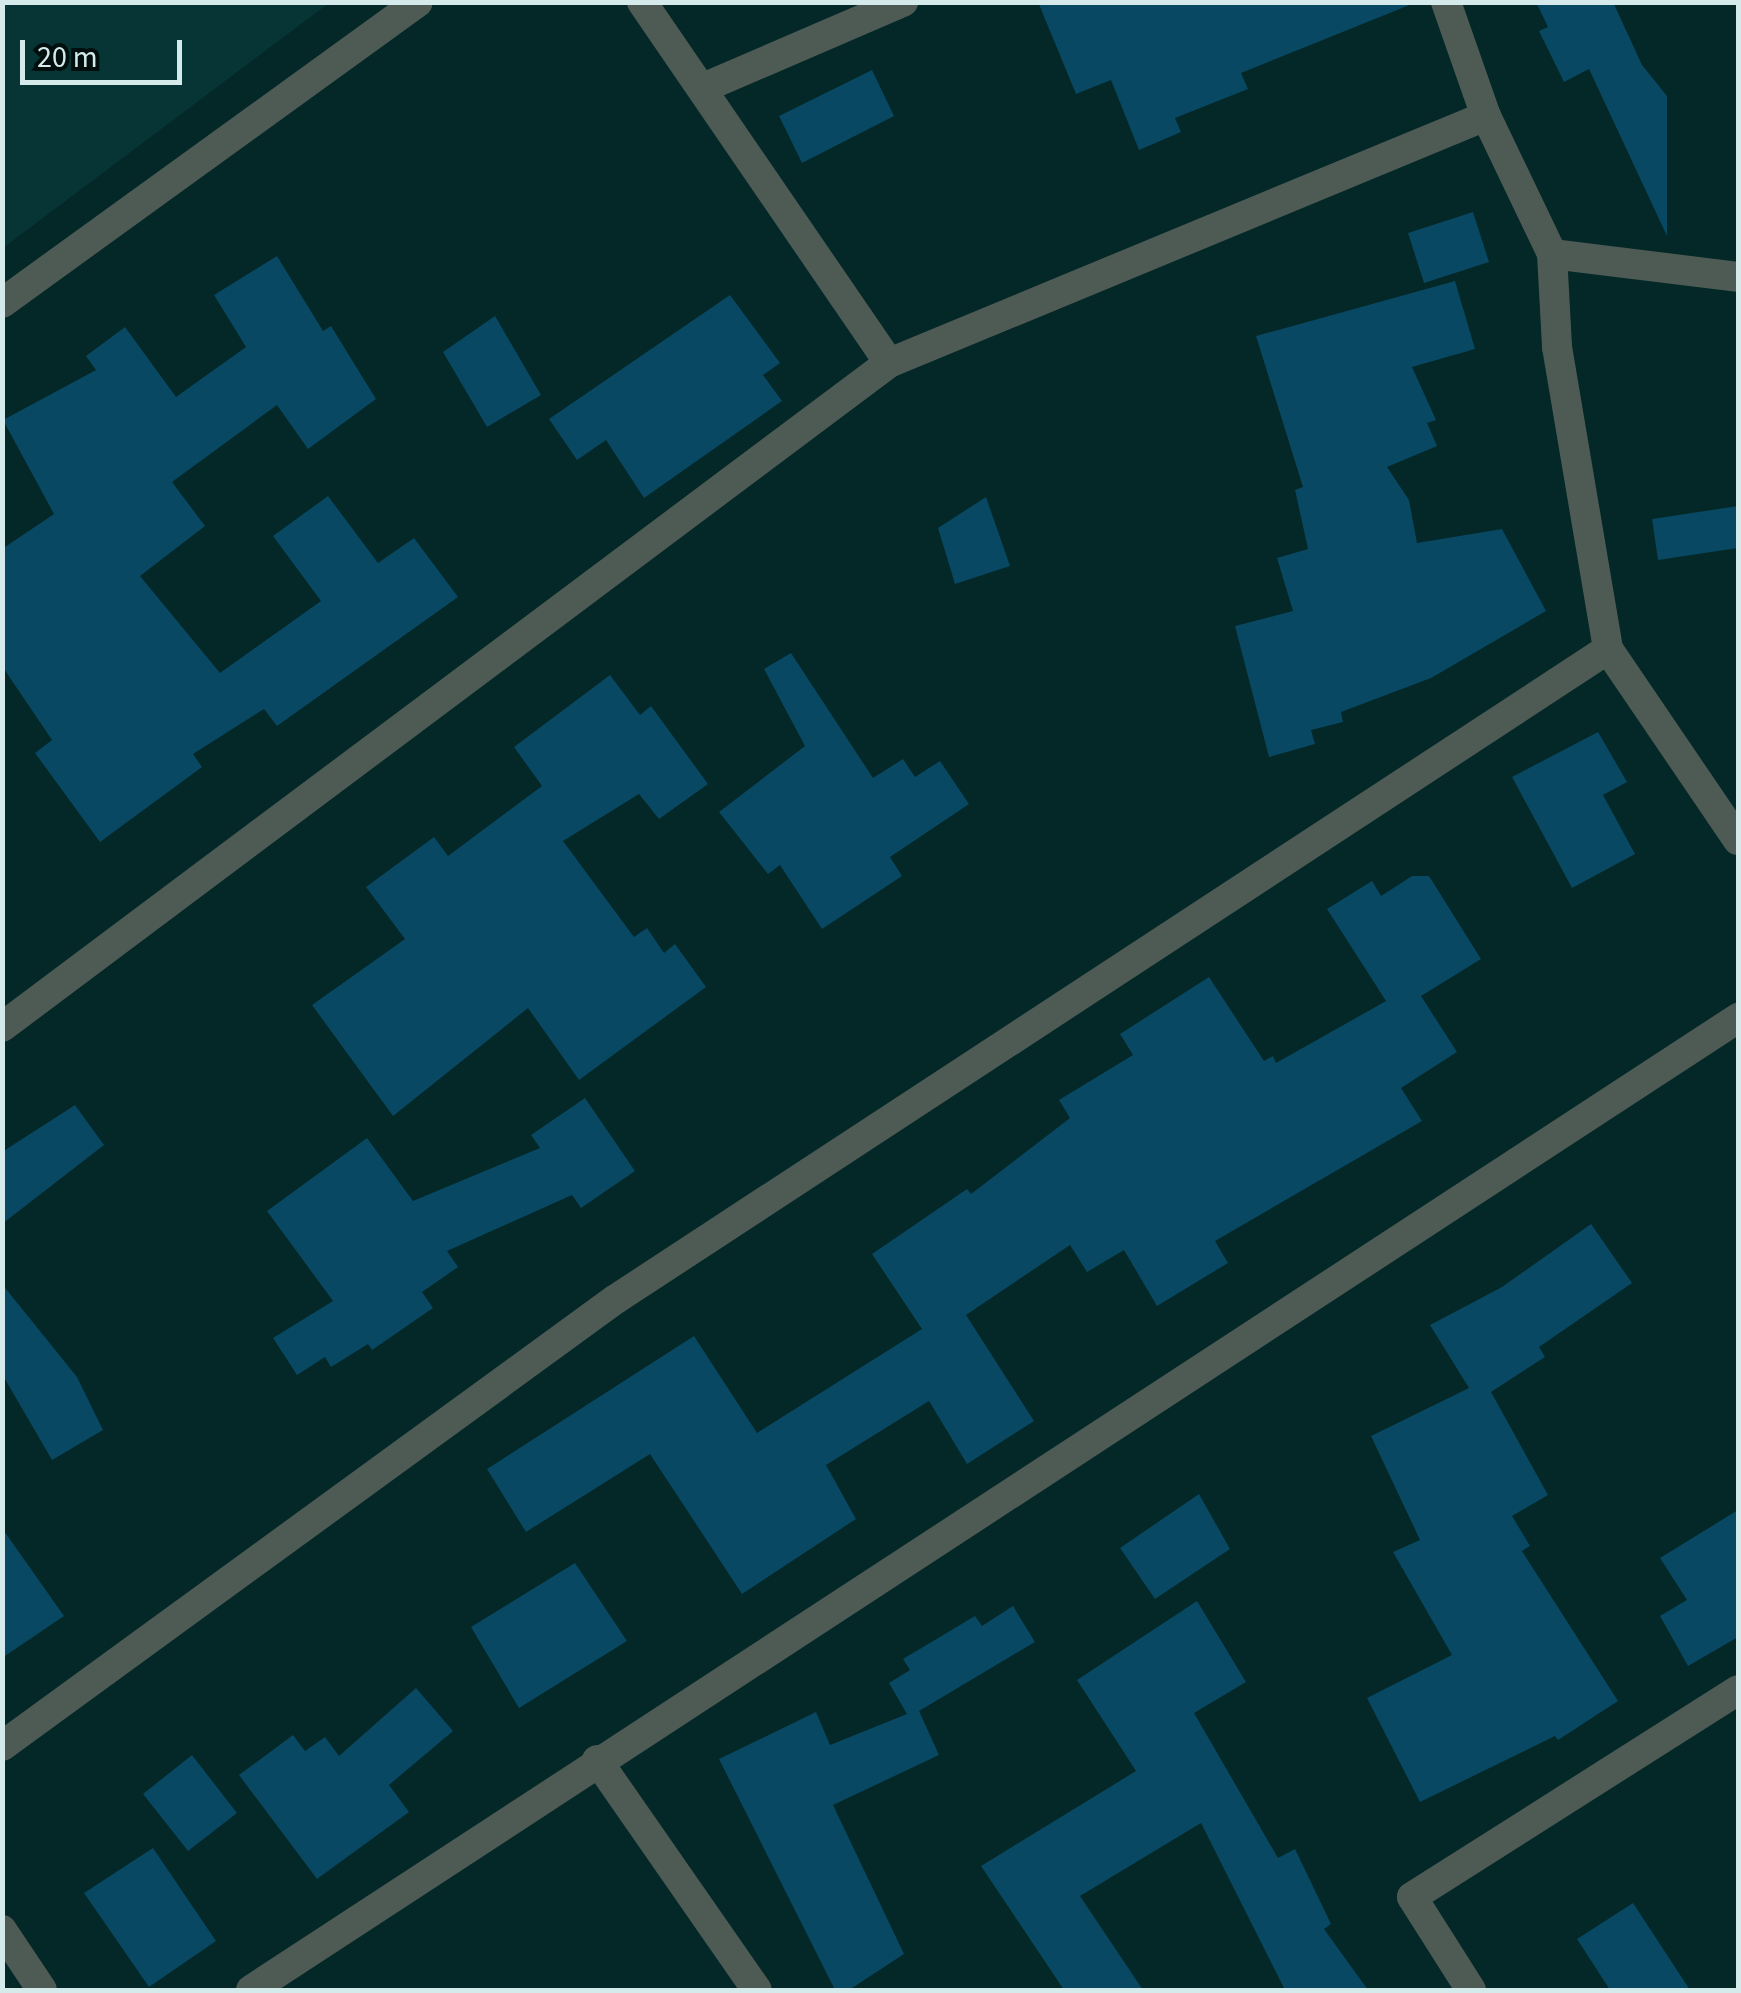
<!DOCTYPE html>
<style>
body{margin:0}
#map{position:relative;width:1741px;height:1993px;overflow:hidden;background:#042727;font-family:"Source Sans 3",sans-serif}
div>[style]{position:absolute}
.built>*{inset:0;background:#073536}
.building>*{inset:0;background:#084862}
.minor>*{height:30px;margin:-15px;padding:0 15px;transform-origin:15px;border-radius:15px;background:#4d5b54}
span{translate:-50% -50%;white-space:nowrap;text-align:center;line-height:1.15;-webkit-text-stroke:9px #010e0e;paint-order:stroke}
.frame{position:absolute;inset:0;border:5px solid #d5ebeb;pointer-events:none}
.scale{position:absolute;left:20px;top:40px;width:162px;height:45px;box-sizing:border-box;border:5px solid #d5ebeb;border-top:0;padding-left:12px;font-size:30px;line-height:35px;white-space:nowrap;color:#d5ebeb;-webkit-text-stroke:8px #010e0e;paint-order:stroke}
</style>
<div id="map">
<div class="built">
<div style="clip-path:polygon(3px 2px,329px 2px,329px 3px,3px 248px)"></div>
</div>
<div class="building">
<div style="clip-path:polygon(1038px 2px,1411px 2px,1412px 4px,1241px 73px,1248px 89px,1175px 118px,1181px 132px,1139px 150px,1111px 80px,1076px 94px)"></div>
<div style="clip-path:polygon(1536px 2px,1613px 2px,1642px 65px,1667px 96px,1667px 236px,1589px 69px,1564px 82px,1539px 31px,1548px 27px)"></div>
<div style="clip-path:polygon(872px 70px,894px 116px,802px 163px,779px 116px)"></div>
<div style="clip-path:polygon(1473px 212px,1489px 262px,1424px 283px,1408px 233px)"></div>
<div style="clip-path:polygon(277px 256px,323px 331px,331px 326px,376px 399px,308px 449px,277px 405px,172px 482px,205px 526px,140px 576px,220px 673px,321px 601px,273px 536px,328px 496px,378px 563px,414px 538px,458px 597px,277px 726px,264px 709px,193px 754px,202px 767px,100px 842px,35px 753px,52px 740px,2px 666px,2px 549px,54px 514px,3px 420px,96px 370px,86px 356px,125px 327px,176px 397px,246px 347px,214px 295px)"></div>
<div style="clip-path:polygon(1455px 281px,1475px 349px,1412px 367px,1436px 420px,1427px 423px,1437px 446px,1387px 467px,1409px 500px,1417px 543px,1502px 529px,1546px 611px,1431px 678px,1341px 712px,1343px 722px,1311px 730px,1315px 744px,1269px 757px,1235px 626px,1293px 611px,1277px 558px,1308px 549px,1295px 490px,1303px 487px,1256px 336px)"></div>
<div style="clip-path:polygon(730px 295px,780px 363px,763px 375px,782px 401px,644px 498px,606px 440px,577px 460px,549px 419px)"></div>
<div style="clip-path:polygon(495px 316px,541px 395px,487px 427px,443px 352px)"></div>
<div style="clip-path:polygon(986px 497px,1010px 566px,955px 584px,938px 528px)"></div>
<div style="clip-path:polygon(1738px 506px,1738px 548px,1658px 560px,1652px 519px)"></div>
<div style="clip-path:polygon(791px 653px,873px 778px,903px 759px,915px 777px,940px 761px,969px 804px,890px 857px,902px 876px,822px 929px,780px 865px,768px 874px,719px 812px,805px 746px,764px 669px)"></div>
<div style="clip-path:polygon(610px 675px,640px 715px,651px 706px,708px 784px,659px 819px,639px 794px,563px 841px,634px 937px,647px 928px,664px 953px,675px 944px,706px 987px,579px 1080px,528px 1008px,393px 1116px,312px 1005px,405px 939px,366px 887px,434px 837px,448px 856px,542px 786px,514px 747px)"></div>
<div style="clip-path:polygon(1598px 732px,1627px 782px,1603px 795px,1635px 854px,1572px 888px,1512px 777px)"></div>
<div style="clip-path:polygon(1412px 876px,1429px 876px,1481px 959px,1421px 996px,1457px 1052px,1401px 1088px,1422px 1121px,1215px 1241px,1228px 1263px,1157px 1306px,1124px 1250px,1087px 1272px,1070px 1245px,966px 1315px,1034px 1421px,967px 1464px,929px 1401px,826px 1465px,856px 1519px,742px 1594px,650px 1454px,526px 1532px,487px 1469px,694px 1336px,757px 1433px,922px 1329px,872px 1254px,967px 1189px,971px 1194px,1070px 1118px,1059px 1100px,1133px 1055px,1120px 1034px,1209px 977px,1264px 1061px,1273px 1056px,1276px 1063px,1386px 1001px,1327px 909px,1372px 881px,1381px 896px)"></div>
<div style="clip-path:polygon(585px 1098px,635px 1171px,581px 1208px,572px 1195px,447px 1251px,458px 1267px,422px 1292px,433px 1308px,372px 1350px,368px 1344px,331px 1367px,325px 1357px,297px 1375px,273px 1338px,333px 1301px,267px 1211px,367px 1138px,413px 1201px,540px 1148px,531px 1135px)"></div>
<div style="clip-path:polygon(75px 1105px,104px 1145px,2px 1224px,2px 1152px)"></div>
<div style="clip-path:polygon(1591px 1224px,1632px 1283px,1539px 1347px,1545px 1357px,1491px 1392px,1548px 1495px,1512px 1516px,1530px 1546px,1522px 1551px,1618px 1701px,1558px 1740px,1555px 1736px,1420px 1802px,1367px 1698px,1452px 1655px,1393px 1552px,1420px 1540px,1371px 1436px,1469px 1388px,1430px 1325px,1502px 1287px)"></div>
<div style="clip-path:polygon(2px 1284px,77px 1377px,103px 1430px,52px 1460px,2px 1374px)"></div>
<div style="clip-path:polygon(1199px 1494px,1230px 1549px,1155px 1599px,1120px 1548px)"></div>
<div style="clip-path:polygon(1738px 1510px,1738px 1637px,1688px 1666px,1660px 1616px,1687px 1600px,1660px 1558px)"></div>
<div style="clip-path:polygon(2px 1528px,64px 1616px,2px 1658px)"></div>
<div style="clip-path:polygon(575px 1563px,627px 1641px,519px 1708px,471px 1627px)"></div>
<div style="clip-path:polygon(1197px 1601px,1246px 1682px,1194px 1713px,1278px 1858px,1295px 1849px,1331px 1924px,1324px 1929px,1368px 1990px,1285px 1990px,1201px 1823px,1080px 1896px,1143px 1990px,1064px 1990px,981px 1866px,1136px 1771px,1077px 1680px)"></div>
<div style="clip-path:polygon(1013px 1606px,1035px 1642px,919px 1711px,939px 1755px,833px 1805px,904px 1954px,849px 1990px,835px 1990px,719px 1759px,816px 1712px,830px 1745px,907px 1714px,889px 1683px,910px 1670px,903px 1659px,975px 1616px,982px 1626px)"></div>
<div style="clip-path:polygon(416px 1688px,453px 1731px,389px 1785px,409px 1812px,317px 1879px,239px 1775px,293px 1735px,305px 1751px,325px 1737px,339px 1756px)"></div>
<div style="clip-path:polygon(192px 1755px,237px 1813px,188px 1851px,143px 1794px)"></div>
<div style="clip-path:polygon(153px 1848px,216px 1941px,149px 1987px,84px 1893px)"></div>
<div style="clip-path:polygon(1633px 1903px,1690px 1990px,1610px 1990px,1577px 1939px)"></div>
</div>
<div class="minor">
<div style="left:642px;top:2px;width:437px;rotate:55.6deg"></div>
<div style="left:1446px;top:2px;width:121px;rotate:70.7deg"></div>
<div style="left:1486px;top:116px;width:153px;rotate:64.4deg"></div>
<div style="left:1552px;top:254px;width:187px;rotate:7deg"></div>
<div style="left:703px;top:88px;width:218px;rotate:-23.3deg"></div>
<div style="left:1552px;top:254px;width:93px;rotate:86.9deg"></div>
<div style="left:1557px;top:347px;width:306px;rotate:80.4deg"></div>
<div style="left:1608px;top:649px;width:231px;rotate:55.8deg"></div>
<div style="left:2px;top:303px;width:513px;rotate:-35.89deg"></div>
<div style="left:2px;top:1027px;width:1108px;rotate:-36.82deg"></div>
<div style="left:889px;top:363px;width:646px;rotate:-22.48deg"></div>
<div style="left:2px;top:1746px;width:759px;rotate:-36.06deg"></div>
<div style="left:616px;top:1299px;width:1186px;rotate:-33.23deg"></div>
<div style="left:597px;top:1760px;width:280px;rotate:55.2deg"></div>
<div style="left:2px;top:1930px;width:72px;rotate:56.3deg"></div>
<div style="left:251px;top:1990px;width:1777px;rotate:-33.17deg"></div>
<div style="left:1471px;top:1990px;width:110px;rotate:-122.4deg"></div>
<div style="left:1412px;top:1897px;width:386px;rotate:-32.4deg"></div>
</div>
<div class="frame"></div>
<div class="scale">20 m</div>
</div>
